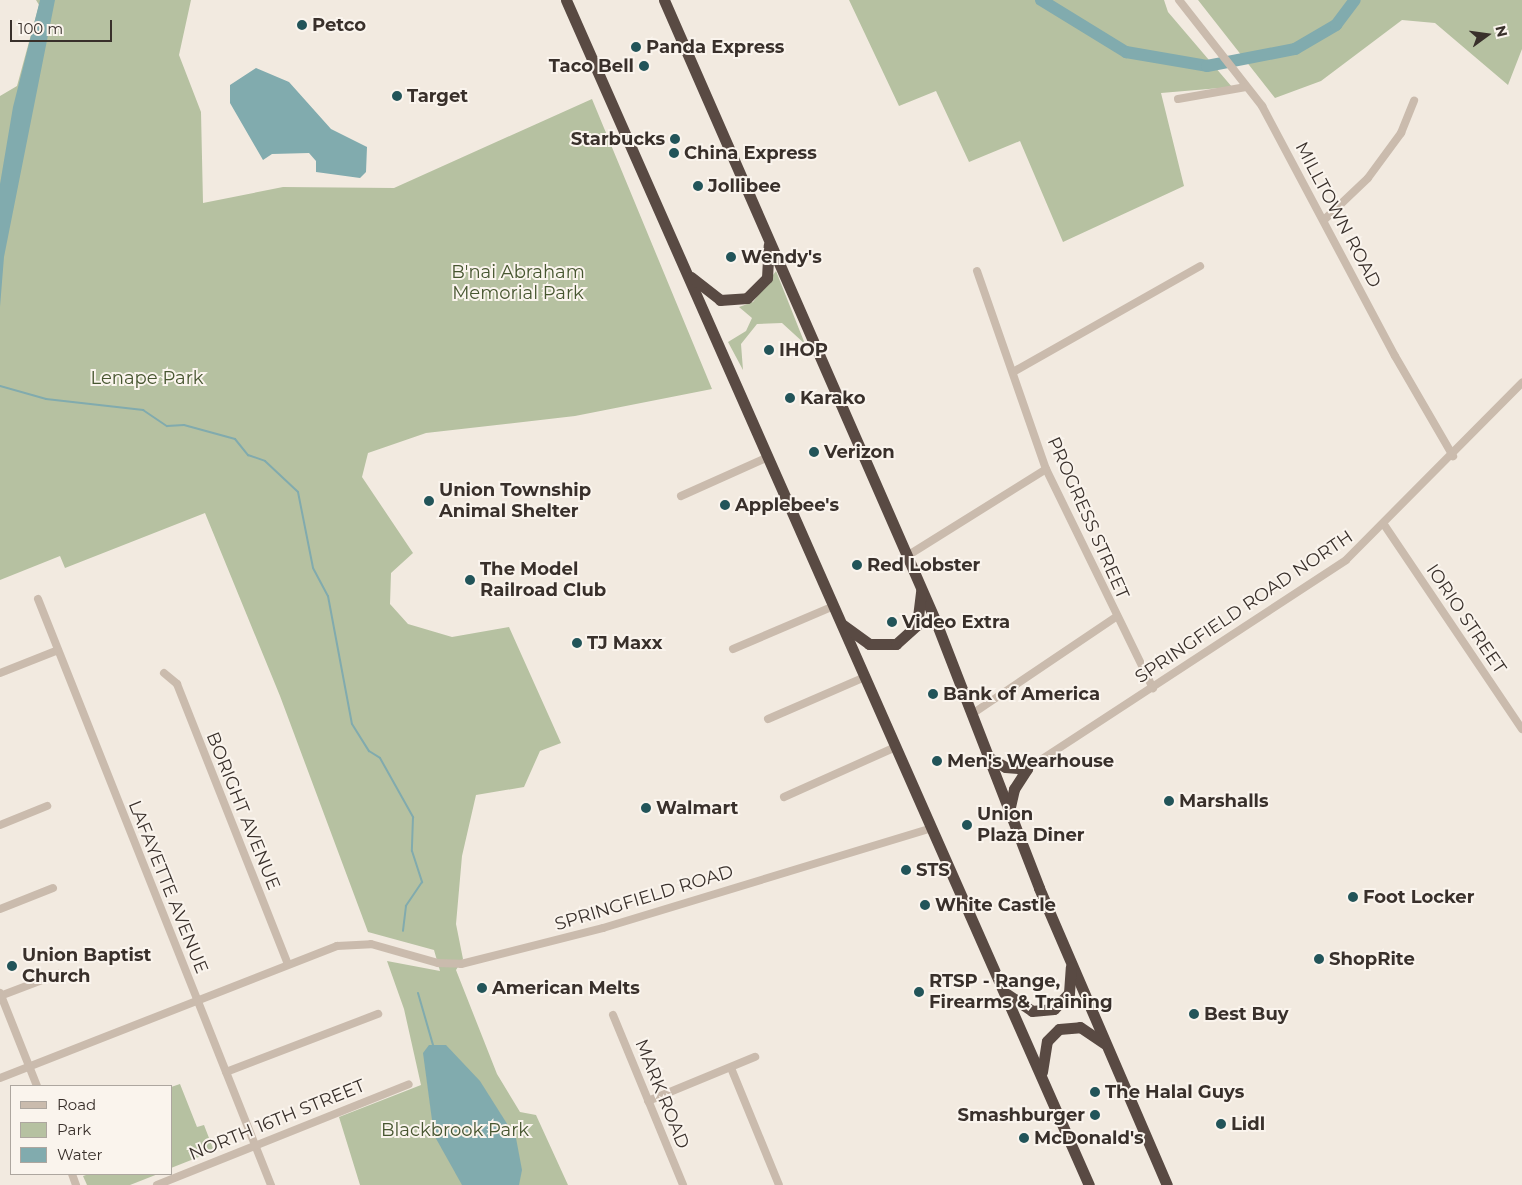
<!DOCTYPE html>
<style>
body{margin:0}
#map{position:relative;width:1522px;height:1185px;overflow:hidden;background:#f2eae0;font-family:Montserrat,sans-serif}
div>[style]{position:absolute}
.green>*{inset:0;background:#b6c1a1}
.water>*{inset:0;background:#81abae}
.stream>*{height:2px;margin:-1px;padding:0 1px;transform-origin:1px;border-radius:1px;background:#81abae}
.river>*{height:12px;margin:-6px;padding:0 6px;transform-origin:6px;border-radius:6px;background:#81abae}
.minor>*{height:8px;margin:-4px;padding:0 4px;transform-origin:4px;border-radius:4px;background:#cabbad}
.highway>*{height:11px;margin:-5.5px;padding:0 5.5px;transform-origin:5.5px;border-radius:5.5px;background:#594a43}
.dots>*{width:14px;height:14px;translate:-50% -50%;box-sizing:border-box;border:2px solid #faf4ed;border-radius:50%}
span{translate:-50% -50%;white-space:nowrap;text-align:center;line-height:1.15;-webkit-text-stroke:4px #faf4ed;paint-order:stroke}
.poi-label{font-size:18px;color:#39302b;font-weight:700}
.left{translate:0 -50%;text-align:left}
.right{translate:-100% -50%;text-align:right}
.street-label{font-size:18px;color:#39302b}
.park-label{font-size:18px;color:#475630}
.legend{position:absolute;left:10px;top:1085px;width:162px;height:90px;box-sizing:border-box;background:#faf4ed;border:1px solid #ada69f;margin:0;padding:6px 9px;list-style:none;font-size:15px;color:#39302b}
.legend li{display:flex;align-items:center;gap:10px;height:25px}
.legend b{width:25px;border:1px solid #ada69f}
.north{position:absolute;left:1462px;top:10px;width:50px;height:50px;-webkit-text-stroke:4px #faf4ed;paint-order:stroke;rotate:76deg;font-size:14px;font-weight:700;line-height:20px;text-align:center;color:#39302b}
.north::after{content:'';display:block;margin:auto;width:18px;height:22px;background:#39302b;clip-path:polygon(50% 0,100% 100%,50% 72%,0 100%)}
.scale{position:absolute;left:10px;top:20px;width:102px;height:22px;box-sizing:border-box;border:2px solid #39302b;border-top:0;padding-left:6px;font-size:15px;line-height:18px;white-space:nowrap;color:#39302b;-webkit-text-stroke:4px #faf4ed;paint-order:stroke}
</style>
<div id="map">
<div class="green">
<div style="clip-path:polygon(36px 0,191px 0,179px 55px,201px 112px,203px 203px,283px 187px,394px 188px,592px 99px,712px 389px,575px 416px,426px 433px,368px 453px,362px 477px,413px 553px,391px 573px,390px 604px,408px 624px,452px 637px,509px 627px,561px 743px,540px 751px,524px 787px,476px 795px,462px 856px,456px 924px,463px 959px,456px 970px,497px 1074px,520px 1112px,536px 1115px,568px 1185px,360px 1185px,339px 1117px,421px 1085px,404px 1009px,387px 961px,440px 971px,434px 950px,368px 932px,280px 696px,205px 513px,65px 568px,60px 556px,0 580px,0 96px,17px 86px,39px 5px)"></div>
<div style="clip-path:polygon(849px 0,1164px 0,1168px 12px,1232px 87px,1161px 93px,1184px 186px,1063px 242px,1020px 141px,969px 162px,936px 91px,899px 106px)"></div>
<div style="clip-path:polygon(1198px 0,1522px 0,1522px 49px,1508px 85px,1435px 23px,1402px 20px,1321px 81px,1275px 98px)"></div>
<div style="clip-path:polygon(776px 271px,805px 344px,782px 323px,757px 324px,741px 344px,743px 370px,728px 342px,746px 331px,752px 318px,739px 307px,753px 302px)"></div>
<div style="clip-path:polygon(180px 1084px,197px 1127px,204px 1125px,214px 1151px,171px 1168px,171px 1087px)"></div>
<div style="clip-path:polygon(89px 1174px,158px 1174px,130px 1185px,87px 1185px,83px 1176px)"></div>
</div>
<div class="water">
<div style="clip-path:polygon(40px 0,55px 0,4px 257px,0 307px,0 184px,13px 107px)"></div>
<div style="clip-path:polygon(256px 68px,289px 82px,331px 129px,367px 147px,366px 172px,360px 178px,316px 172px,316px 161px,309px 153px,272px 154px,263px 160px,230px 103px,230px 85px)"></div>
<div style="clip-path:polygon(429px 1045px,446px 1045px,480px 1081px,516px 1138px,522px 1170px,519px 1185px,462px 1185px,434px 1135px,423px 1053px)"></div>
</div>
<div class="stream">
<div style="left:0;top:386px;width:48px;rotate:15.8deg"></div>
<div style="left:46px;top:399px;width:98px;rotate:6.5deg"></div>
<div style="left:143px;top:410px;width:29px;rotate:34deg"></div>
<div style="left:167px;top:426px;width:17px;rotate:-3deg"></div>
<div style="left:184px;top:425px;width:53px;rotate:15.4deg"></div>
<div style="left:235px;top:439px;width:21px;rotate:51deg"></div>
<div style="left:248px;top:455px;width:18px;rotate:19deg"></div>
<div style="left:265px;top:461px;width:45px;rotate:43.2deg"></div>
<div style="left:298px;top:492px;width:77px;rotate:78.8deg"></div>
<div style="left:313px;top:568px;width:32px;rotate:62deg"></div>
<div style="left:328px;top:596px;width:130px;rotate:79.4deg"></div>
<div style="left:352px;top:724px;width:32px;rotate:58deg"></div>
<div style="left:369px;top:751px;width:13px;rotate:32deg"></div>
<div style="left:380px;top:758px;width:68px;rotate:60.8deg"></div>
<div style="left:413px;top:817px;width:34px;rotate:92deg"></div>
<div style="left:412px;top:851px;width:33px;rotate:72deg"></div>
<div style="left:422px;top:882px;width:29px;rotate:124deg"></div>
<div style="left:406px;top:906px;width:25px;rotate:97deg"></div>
<div style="left:418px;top:993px;width:54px;rotate:73.9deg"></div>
</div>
<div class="river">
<div style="left:1041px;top:0;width:100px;rotate:31.5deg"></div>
<div style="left:1126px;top:52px;width:82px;rotate:9.8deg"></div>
<div style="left:1207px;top:66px;width:90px;rotate:-10.9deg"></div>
<div style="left:1295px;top:49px;width:48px;rotate:-30.3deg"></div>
<div style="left:1336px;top:25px;width:31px;rotate:-53deg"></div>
</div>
<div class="minor">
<div style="left:1179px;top:0;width:135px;rotate:51.9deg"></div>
<div style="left:1262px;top:106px;width:283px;rotate:62deg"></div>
<div style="left:1395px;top:356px;width:116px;rotate:59.9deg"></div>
<div style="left:1178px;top:99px;width:69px;rotate:-10deg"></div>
<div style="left:1325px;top:219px;width:59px;rotate:-43.6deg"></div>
<div style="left:1368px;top:178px;width:56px;rotate:-53.7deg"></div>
<div style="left:1401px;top:133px;width:35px;rotate:-68deg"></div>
<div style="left:977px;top:271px;width:210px;rotate:70.8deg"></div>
<div style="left:1046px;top:469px;width:244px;rotate:64deg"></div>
<div style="left:1013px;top:372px;width:215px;rotate:-29.5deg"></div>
<div style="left:681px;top:496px;width:95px;rotate:-24.1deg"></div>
<div style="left:1385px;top:526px;width:245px;rotate:56deg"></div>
<div style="left:907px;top:556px;width:164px;rotate:-32deg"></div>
<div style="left:38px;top:599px;width:631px;rotate:68.32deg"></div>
<div style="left:733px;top:649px;width:110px;rotate:-23.1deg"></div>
<div style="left:0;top:673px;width:62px;rotate:-21.6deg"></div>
<div style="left:164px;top:673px;width:17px;rotate:40deg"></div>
<div style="left:177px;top:684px;width:301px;rotate:68.4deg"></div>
<div style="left:972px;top:714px;width:174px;rotate:-34deg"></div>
<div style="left:768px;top:719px;width:106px;rotate:-23.4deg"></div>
<div style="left:1027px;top:769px;width:381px;rotate:-33.2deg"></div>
<div style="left:1346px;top:560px;width:250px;rotate:-45.2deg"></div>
<div style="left:784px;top:797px;width:123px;rotate:-24.1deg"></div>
<div style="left:0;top:825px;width:51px;rotate:-22deg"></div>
<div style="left:0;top:909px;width:57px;rotate:-21.6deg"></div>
<div style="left:0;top:993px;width:100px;rotate:68.3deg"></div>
<div style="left:0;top:996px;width:62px;rotate:-20.8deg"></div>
<div style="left:613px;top:1015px;width:184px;rotate:67.6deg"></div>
<div style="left:731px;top:1068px;width:126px;rotate:67.7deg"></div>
<div style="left:226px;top:1072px;width:163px;rotate:-20.9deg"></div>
<div style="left:0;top:1078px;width:362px;rotate:-21.4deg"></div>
<div style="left:337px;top:946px;width:34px;rotate:-3deg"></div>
<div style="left:371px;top:944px;width:70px;rotate:15.8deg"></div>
<div style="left:438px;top:963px;width:23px;rotate:2deg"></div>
<div style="left:461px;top:964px;width:146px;rotate:-14.2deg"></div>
<div style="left:603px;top:928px;width:344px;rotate:-16.9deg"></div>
<div style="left:648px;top:1101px;width:116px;rotate:-22.4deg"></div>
<div style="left:72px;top:1174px;width:12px;rotate:70deg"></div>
<div style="left:157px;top:1185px;width:271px;rotate:-21.8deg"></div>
</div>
<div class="highway">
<div style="left:566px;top:0;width:1295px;rotate:66.19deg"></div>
<div style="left:664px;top:0;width:679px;rotate:66.38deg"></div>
<div style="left:936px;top:622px;width:285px;rotate:68.8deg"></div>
<div style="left:1039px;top:888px;width:323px;rotate:66.7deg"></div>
<div style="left:691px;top:277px;width:37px;rotate:38deg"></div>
<div style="left:720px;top:300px;width:27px;rotate:-4deg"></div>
<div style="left:747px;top:298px;width:28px;rotate:-45deg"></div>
<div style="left:767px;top:278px;width:33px;rotate:-87deg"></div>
<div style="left:843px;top:625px;width:32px;rotate:36deg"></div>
<div style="left:869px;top:644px;width:27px"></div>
<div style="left:896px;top:644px;width:28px;rotate:-42deg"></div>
<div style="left:917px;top:625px;width:35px;rotate:-83deg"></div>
<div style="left:988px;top:757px;width:20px;rotate:30deg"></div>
<div style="left:1005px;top:767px;width:22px;rotate:5deg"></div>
<div style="left:1009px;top:811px;width:23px;rotate:-77deg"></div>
<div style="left:1014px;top:789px;width:24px;rotate:-57deg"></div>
<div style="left:1007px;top:994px;width:30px;rotate:34deg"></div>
<div style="left:1032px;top:1011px;width:22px;rotate:-5deg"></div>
<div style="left:1054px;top:1009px;width:22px;rotate:-47deg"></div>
<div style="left:1069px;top:993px;width:26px;rotate:-86deg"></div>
<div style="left:1042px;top:1072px;width:31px;rotate:-81deg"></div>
<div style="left:1047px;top:1041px;width:17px;rotate:-45deg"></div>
<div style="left:1059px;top:1029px;width:21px;rotate:-5deg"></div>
<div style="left:1080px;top:1027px;width:29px;rotate:34deg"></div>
</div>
<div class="dots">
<div style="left:302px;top:25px;background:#225459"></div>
<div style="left:636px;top:47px;background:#225459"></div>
<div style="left:644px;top:66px;background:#225459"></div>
<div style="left:397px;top:96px;background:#225459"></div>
<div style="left:675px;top:139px;background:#225459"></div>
<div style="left:674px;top:153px;background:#225459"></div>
<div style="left:698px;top:186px;background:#225459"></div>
<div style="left:731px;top:257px;background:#225459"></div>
<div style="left:769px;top:350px;background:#225459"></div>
<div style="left:790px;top:398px;background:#225459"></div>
<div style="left:814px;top:452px;background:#225459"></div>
<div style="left:429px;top:501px;background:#225459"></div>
<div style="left:725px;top:505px;background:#225459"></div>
<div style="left:857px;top:565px;background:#225459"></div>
<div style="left:470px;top:580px;background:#225459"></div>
<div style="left:892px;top:622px;background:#225459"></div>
<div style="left:577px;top:643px;background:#225459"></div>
<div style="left:933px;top:694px;background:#225459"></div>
<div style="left:937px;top:761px;background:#225459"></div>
<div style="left:1169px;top:801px;background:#225459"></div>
<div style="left:646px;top:808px;background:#225459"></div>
<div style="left:967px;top:825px;background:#225459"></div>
<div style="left:906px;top:870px;background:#225459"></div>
<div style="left:1353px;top:897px;background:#225459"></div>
<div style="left:925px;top:905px;background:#225459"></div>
<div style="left:1319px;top:959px;background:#225459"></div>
<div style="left:12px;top:966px;background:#225459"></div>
<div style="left:482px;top:988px;background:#225459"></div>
<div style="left:919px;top:992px;background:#225459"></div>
<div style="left:1194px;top:1014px;background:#225459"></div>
<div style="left:1095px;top:1092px;background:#225459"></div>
<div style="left:1095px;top:1115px;background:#225459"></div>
<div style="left:1221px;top:1124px;background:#225459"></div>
<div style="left:1024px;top:1138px;background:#225459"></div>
</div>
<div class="poi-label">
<span class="left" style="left:312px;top:25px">Petco</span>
<span class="left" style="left:646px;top:47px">Panda Express</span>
<span class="right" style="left:634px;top:66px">Taco Bell</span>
<span class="left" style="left:407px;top:96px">Target</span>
<span class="right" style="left:665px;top:139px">Starbucks</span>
<span class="left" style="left:684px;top:153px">China Express</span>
<span class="left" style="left:708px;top:186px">Jollibee</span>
<span class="left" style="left:741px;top:257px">Wendy's</span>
<span class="left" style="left:779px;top:350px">IHOP</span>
<span class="left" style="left:800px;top:398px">Karako</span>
<span class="left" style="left:824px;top:452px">Verizon</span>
<span class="left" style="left:439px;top:501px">Union Township<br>Animal Shelter</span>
<span class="left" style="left:735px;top:505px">Applebee's</span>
<span class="left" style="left:867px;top:565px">Red Lobster</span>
<span class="left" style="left:480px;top:580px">The Model<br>Railroad Club</span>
<span class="left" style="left:902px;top:622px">Video Extra</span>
<span class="left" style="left:587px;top:643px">TJ Maxx</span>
<span class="left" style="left:943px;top:694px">Bank of America</span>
<span class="left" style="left:947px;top:761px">Men's Wearhouse</span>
<span class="left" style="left:1179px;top:801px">Marshalls</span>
<span class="left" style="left:656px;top:808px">Walmart</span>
<span class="left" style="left:977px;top:825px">Union<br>Plaza Diner</span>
<span class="left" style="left:916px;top:870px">STS</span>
<span class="left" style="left:1363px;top:897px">Foot Locker</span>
<span class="left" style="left:935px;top:905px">White Castle</span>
<span class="left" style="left:22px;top:966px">Union Baptist<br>Church</span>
<span class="left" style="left:1329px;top:959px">ShopRite</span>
<span class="left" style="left:929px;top:992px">RTSP - Range,<br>Firearms &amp; Training</span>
<span class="left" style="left:492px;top:988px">American Melts</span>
<span class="left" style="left:1204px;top:1014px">Best Buy</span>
<span class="left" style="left:1105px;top:1092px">The Halal Guys</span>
<span class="right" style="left:1085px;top:1115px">Smashburger</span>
<span class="left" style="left:1231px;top:1124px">Lidl</span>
<span class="left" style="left:1034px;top:1138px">McDonald's</span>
</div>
<div class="street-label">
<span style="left:1338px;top:215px;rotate:62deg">MILLTOWN ROAD</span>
<span style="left:1088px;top:518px;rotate:66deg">PROGRESS STREET</span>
<span style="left:1244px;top:607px;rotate:-34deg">SPRINGFIELD ROAD NORTH</span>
<span style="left:1466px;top:619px;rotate:56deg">IORIO STREET</span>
<span style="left:243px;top:811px;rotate:68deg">BORIGHT AVENUE</span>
<span style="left:168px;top:887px;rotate:68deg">LAFAYETTE AVENUE</span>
<span style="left:644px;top:898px;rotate:-17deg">SPRINGFIELD ROAD</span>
<span style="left:662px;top:1094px;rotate:68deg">MARK ROAD</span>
<span style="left:277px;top:1120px;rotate:-22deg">NORTH 16TH STREET</span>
</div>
<div class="park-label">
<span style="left:518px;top:283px">B'nai Abraham<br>Memorial Park</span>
<span style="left:147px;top:378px">Lenape Park</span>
<span style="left:455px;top:1130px">Blackbrook Park</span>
</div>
<ul class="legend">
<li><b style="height:6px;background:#cabbad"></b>Road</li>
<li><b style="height:14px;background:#b6c1a1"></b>Park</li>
<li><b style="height:14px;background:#81abae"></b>Water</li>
</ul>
<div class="north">N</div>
<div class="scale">100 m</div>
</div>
